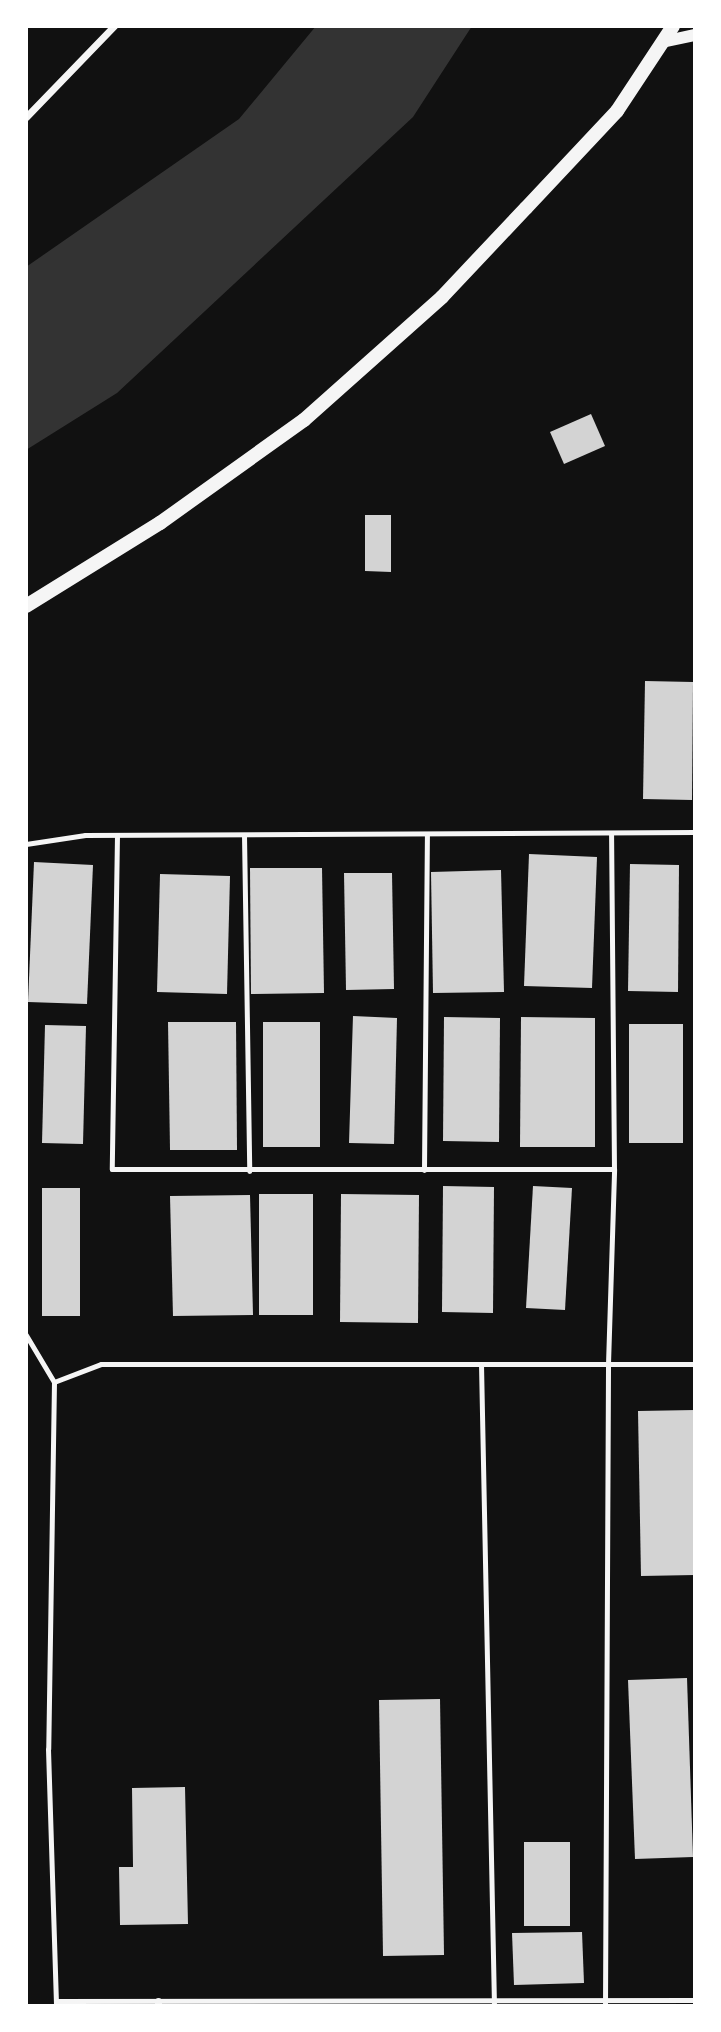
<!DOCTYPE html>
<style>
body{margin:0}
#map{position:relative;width:721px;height:2032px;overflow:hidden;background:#111;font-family:"PT Sans Narrow",sans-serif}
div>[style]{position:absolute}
.water>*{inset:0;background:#333}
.building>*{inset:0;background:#d3d3d3}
.service>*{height:5px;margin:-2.5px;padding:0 2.5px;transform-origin:2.5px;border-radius:2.5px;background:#f5f5f5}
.minor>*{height:7px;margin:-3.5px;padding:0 3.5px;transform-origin:3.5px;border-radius:3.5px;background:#f5f5f5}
.tertiary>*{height:12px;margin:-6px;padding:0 6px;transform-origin:6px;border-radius:6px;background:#f5f5f5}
.secondary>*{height:14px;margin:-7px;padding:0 7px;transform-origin:7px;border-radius:7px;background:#f5f5f5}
span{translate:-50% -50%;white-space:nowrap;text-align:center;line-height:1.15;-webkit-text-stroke:6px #fff;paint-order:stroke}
.frame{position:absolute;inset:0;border:28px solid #fff;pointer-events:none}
</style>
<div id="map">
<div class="water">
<div style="clip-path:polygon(316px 26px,472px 26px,413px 117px,117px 393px,26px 450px,26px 267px,239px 119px)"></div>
</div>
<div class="building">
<div style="clip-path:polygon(591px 414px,605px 446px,564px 464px,550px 432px)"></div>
<div style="clip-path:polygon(365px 515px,391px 515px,391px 572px,365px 571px)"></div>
<div style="clip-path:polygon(645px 681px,693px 682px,692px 800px,643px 799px)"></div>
<div style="clip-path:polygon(529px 854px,597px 857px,592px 988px,524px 986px)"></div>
<div style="clip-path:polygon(34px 862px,93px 865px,87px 1004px,28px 1002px)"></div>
<div style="clip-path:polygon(630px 864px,679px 865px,678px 992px,628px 991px)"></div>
<div style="clip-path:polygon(250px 868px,322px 868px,324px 993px,251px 994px)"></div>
<div style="clip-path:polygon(501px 870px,504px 992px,433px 993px,431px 872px)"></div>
<div style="clip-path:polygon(344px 873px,392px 873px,394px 989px,346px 990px)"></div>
<div style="clip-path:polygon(160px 874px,230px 876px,227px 994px,157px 992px)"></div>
<div style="clip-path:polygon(353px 1016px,397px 1018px,394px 1144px,349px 1143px)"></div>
<div style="clip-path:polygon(444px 1017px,500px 1018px,499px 1142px,443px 1141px)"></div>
<div style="clip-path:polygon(521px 1017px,595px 1018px,595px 1147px,520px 1147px)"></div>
<div style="clip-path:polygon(168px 1022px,236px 1022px,237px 1150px,170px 1150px)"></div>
<div style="clip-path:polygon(263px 1022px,320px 1022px,320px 1147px,263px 1147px)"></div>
<div style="clip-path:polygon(629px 1024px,683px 1024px,683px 1143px,629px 1143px)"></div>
<div style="clip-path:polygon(45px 1025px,86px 1026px,83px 1144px,42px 1143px)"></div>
<div style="clip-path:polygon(443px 1186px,494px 1187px,493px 1313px,442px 1312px)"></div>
<div style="clip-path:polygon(533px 1186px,572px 1188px,565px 1310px,526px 1308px)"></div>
<div style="clip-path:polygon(42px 1188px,80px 1188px,80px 1316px,42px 1316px)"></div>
<div style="clip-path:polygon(259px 1194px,313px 1194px,313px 1315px,259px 1315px)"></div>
<div style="clip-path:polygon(341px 1194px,419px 1195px,418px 1323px,340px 1322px)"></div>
<div style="clip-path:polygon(250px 1195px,253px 1315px,173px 1316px,170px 1196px)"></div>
<div style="clip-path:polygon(695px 1410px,695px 1575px,641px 1576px,638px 1411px)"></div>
<div style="clip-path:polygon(687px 1678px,693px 1857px,635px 1859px,628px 1680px)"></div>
<div style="clip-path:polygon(440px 1699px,444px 1955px,383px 1956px,379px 1700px)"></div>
<div style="clip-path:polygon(185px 1787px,188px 1924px,120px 1925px,119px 1867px,133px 1867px,132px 1788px)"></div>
<div style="clip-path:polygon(524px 1842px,570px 1842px,570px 1926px,524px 1926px)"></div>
<div style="clip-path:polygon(582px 1932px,584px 1983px,514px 1985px,512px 1933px)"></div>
</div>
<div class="service">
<div style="left:117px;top:835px;width:334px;rotate:90.9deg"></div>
<div style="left:112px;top:1169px;width:502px"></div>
<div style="left:244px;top:835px;width:336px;rotate:89.1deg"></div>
<div style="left:26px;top:844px;width:60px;rotate:-8.7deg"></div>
<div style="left:85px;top:835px;width:610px;rotate:-0.28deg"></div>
<div style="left:424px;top:1170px;width:336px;rotate:-89.5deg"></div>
<div style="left:26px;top:1335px;width:55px;rotate:59.2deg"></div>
<div style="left:54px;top:1382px;width:367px;rotate:90.9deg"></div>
<div style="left:48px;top:1749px;width:257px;rotate:88.2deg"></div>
<div style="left:481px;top:1364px;width:642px;rotate:88.84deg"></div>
<div style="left:54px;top:1382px;width:50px;rotate:-21deg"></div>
<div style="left:101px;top:1364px;width:594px"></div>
<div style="left:57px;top:2001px;width:638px;rotate:-0.09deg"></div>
<div style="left:605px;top:2006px;width:642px;rotate:-89.73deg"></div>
<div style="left:608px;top:1364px;width:195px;rotate:-88.2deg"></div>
<div style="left:614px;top:1169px;width:336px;rotate:-90.5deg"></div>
</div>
<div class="minor">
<div style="left:26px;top:117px;width:127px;rotate:-46deg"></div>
<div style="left:158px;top:2006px;width:5px;rotate:-90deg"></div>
</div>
<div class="tertiary">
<div style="left:662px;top:42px;width:34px;rotate:-12deg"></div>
</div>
<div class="secondary">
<div style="left:26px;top:606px;width:158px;rotate:-31.8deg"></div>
<div style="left:160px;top:523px;width:177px;rotate:-35.6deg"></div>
<div style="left:304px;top:420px;width:185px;rotate:-41.7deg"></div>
<div style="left:442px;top:297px;width:122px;rotate:-46.7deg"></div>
<div style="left:526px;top:208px;width:133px;rotate:-46.8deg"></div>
<div style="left:617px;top:111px;width:102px;rotate:-56.6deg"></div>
</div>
<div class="frame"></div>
</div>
